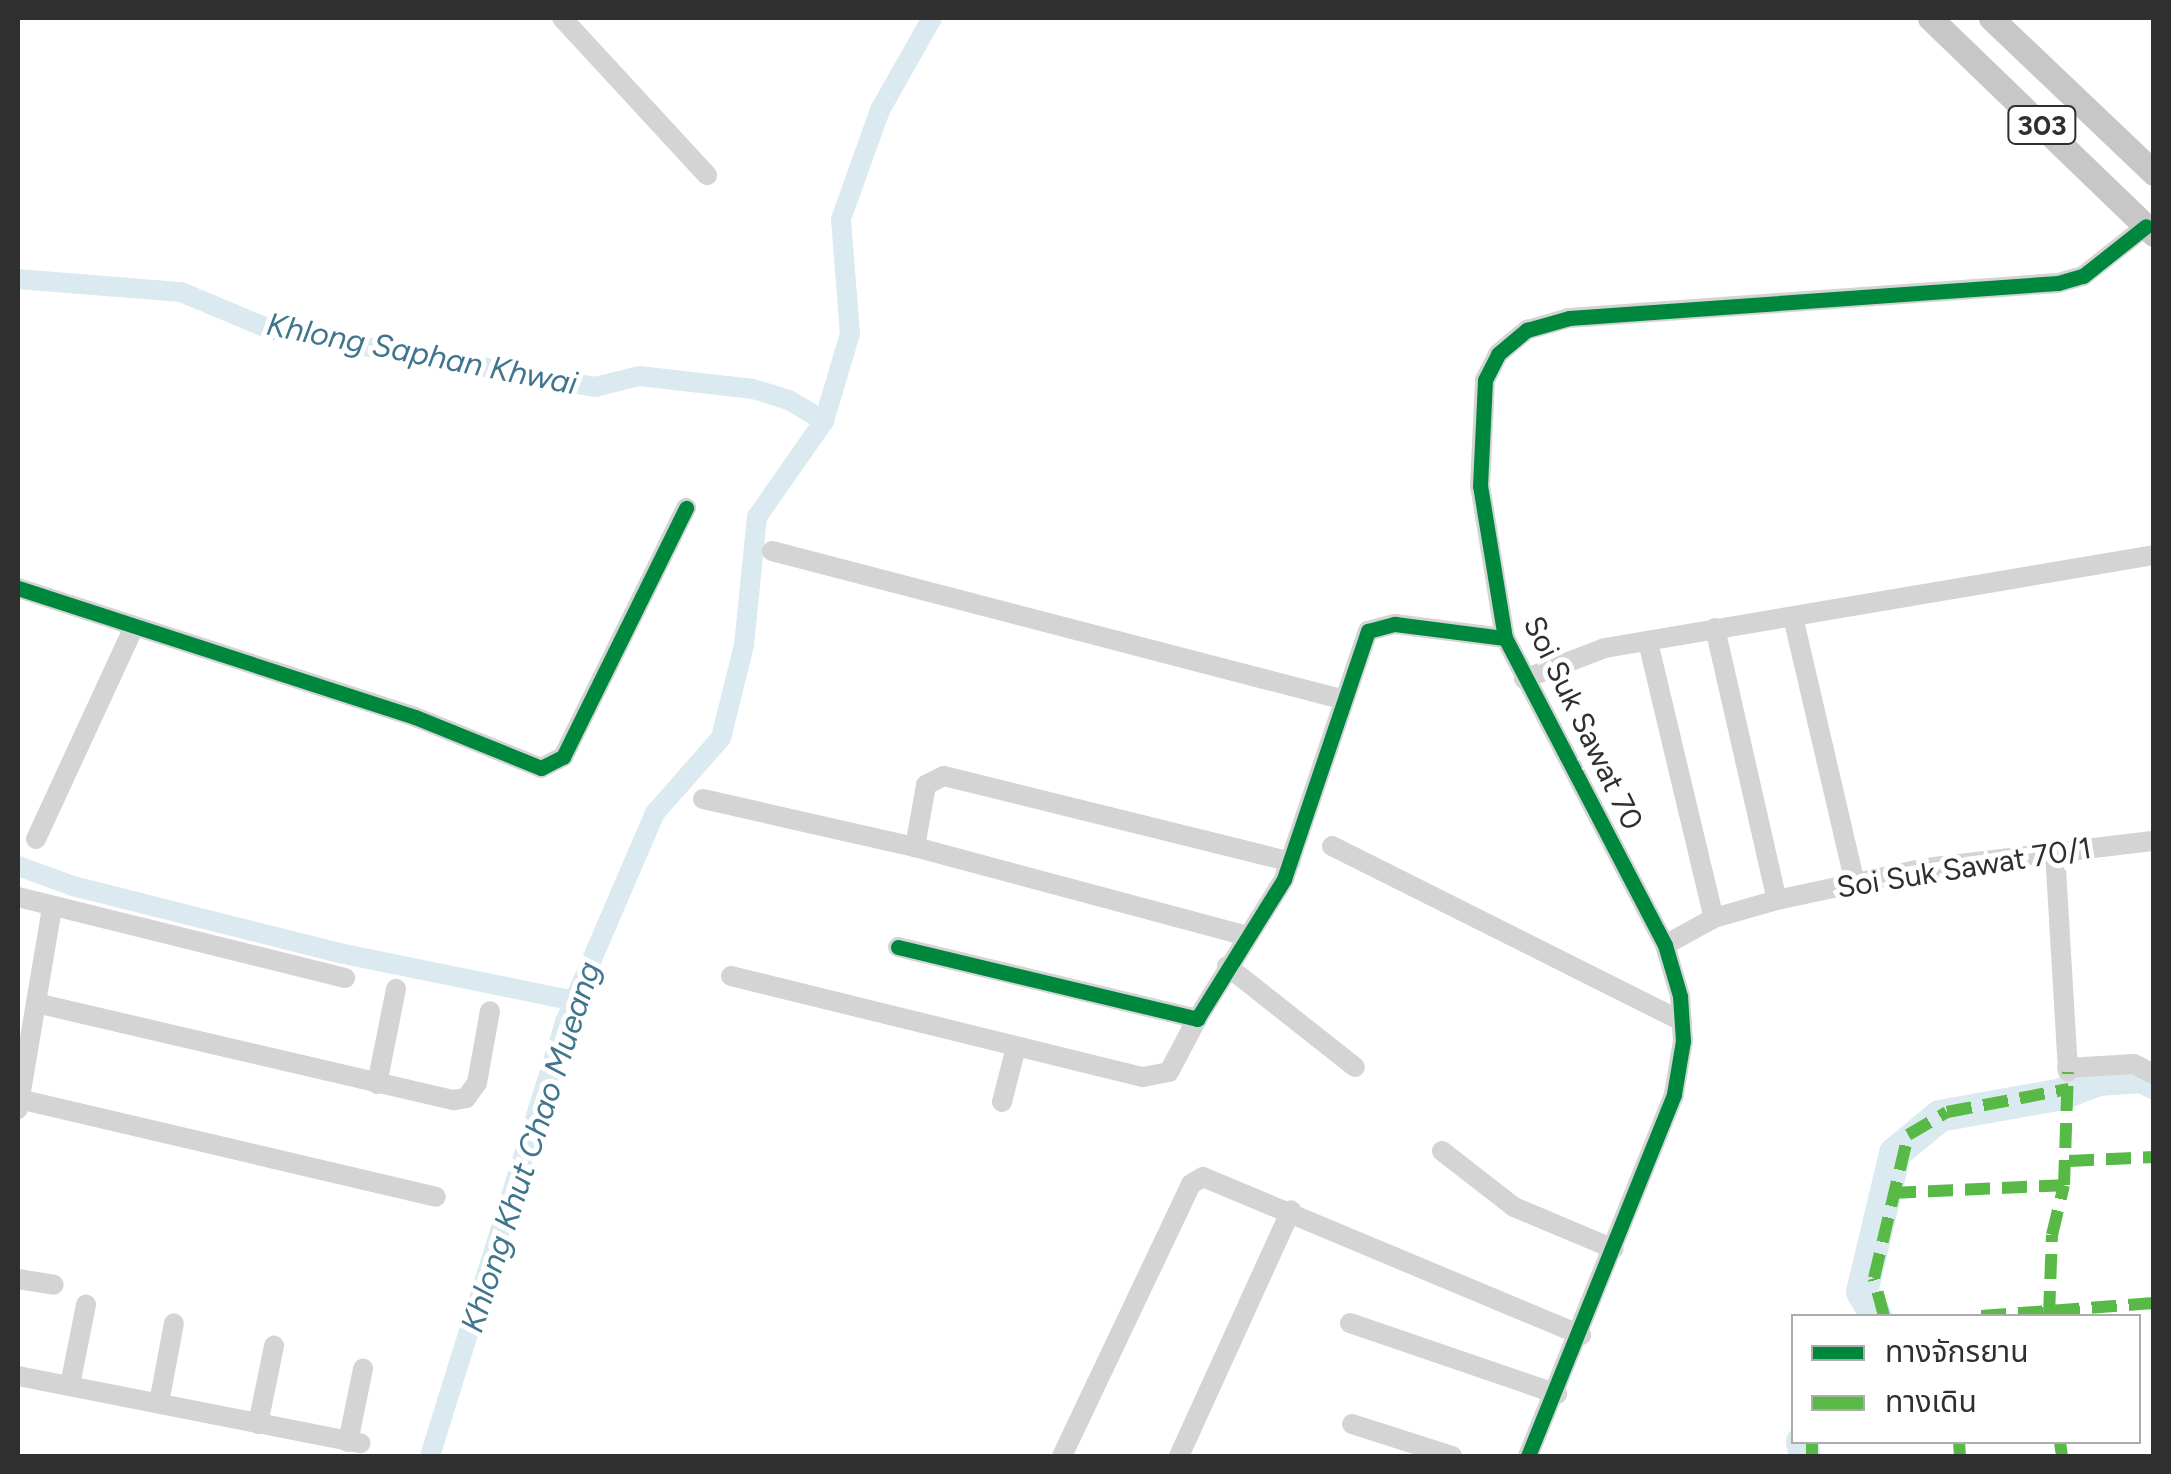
<!DOCTYPE html>
<meta charset="utf-8">
<style>
body{margin:0}
#map{position:relative;width:2171px;height:1474px;overflow:hidden;background:#fff;font-family:Figtree,"Noto Sans Thai",sans-serif}
div>[style]{position:absolute}
.canal>*{height:20px;margin:-10px;padding:0 10px;transform-origin:10px;border-radius:10px;background:#daeaf0}
.river>*{height:32px;margin:-16px;padding:0 16px;transform-origin:16px;border-radius:16px;background:#daeaf0}
.minor>*{height:20px;margin:-10px;padding:0 10px;transform-origin:10px;border-radius:10px;background:#d4d4d4}
.major>*{height:25px;margin:-12.5px;padding:0 12.5px;transform-origin:12.5px;border-radius:12.5px;background:#c7c7c7}
.quiet>*{height:12px;margin-top:-6px;transform-origin:0;background:repeating-linear-gradient(90deg,#58b947 0 25px,transparent 0 37px)}
.cycleway>*{height:15px;margin:-7.5px;padding:0 7.5px;transform-origin:7.5px;border-radius:7.5px;background:#00873e}
span{translate:-50% -50%;white-space:nowrap;text-align:center;line-height:1.15;-webkit-text-stroke:10px #fff;paint-order:stroke}
.shield-label span{padding:2px 8px;background:#fff;border:2px solid;border-radius:8px;-webkit-text-stroke-width:0}
.shield-label{font-size:28px;color:#2f2f2f;font-weight:700}
.street-label{font-size:30px;color:#2f2f2f}
.water-label{font-size:32px;color:#3f768e;font-style:italic}
.frame{position:absolute;inset:0;border:20px solid #2f2f2f;pointer-events:none}
.legend{position:absolute;left:1791px;top:1314px;width:350px;height:130px;box-sizing:border-box;background:#fff;border:2px solid #acacac;margin:0;padding:12px 18px;list-style:none;font-size:30px;color:#2f2f2f}
.legend li{display:flex;align-items:center;gap:20px;height:50px}
.legend b{width:50px;border:2px solid #acacac}
</style>
<div id="map">
<div class="canal">
<div style="left:18px;top:279px;width:164px;rotate:4.6deg"></div>
<div style="left:181px;top:292px;width:99px;rotate:22.7deg"></div>
<div style="left:272px;top:330px;width:328px;rotate:10deg"></div>
<div style="left:595px;top:387px;width:45px;rotate:-14deg"></div>
<div style="left:639px;top:376px;width:115px;rotate:6.5deg"></div>
<div style="left:753px;top:389px;width:38px;rotate:17deg"></div>
<div style="left:789px;top:400px;width:41px;rotate:31deg"></div>
<div style="left:18px;top:866px;width:59px;rotate:20deg"></div>
<div style="left:73px;top:886px;width:279px;rotate:14.1deg"></div>
<div style="left:344px;top:954px;width:235px;rotate:11.5deg"></div>
<div style="left:430px;top:1456px;width:455px;rotate:-72.7deg"></div>
<div style="left:565px;top:1022px;width:228px;rotate:-66.7deg"></div>
<div style="left:655px;top:813px;width:100px;rotate:-48.7deg"></div>
<div style="left:721px;top:738px;width:96px;rotate:-76.1deg"></div>
<div style="left:744px;top:645px;width:129px;rotate:-84.2deg"></div>
<div style="left:757px;top:517px;width:117px;rotate:-55.1deg"></div>
<div style="left:824px;top:421px;width:91px;rotate:-73.4deg"></div>
<div style="left:850px;top:334px;width:115px;rotate:-94.5deg"></div>
<div style="left:841px;top:219px;width:116px;rotate:-70.3deg"></div>
<div style="left:880px;top:110px;width:106px;rotate:-60.5deg"></div>
</div>
<div class="river">
<div style="left:1876px;top:1316px;width:28px;rotate:-120deg"></div>
<div style="left:1862px;top:1292px;width:143px;rotate:-76.6deg"></div>
<div style="left:1895px;top:1153px;width:58px;rotate:-39.4deg"></div>
<div style="left:1940px;top:1116px;width:124px;rotate:-10.2deg"></div>
<div style="left:2062px;top:1094px;width:40px;rotate:-21deg"></div>
<div style="left:2099px;top:1080px;width:42px;rotate:-4.1deg"></div>
<div style="left:2141px;top:1077px;width:14px;rotate:25deg"></div>
<div style="left:1802px;top:1442px;width:14px;rotate:78deg"></div>
</div>
<div class="minor">
<div style="left:562px;top:18px;width:214px;rotate:47.3deg"></div>
<div style="left:772px;top:551px;width:588px;rotate:14.58deg"></div>
<div style="left:18px;top:588px;width:417px;rotate:18deg"></div>
<div style="left:415px;top:717px;width:136px;rotate:22deg"></div>
<div style="left:541px;top:768px;width:25px;rotate:-27deg"></div>
<div style="left:563px;top:757px;width:278px;rotate:-63.7deg"></div>
<div style="left:1793px;top:617px;width:273px;rotate:76.9deg"></div>
<div style="left:1715px;top:628px;width:279px;rotate:77.2deg"></div>
<div style="left:1648px;top:642px;width:284px;rotate:76.6deg"></div>
<div style="left:1524px;top:679px;width:87px;rotate:-20.9deg"></div>
<div style="left:1605px;top:648px;width:557px;rotate:-9.61deg"></div>
<div style="left:703px;top:799px;width:217px;rotate:12.8deg"></div>
<div style="left:915px;top:847px;width:344px;rotate:15deg"></div>
<div style="left:36px;top:839px;width:231px;rotate:-65.2deg"></div>
<div style="left:1332px;top:846px;width:391px;rotate:26.6deg"></div>
<div style="left:915px;top:847px;width:63px;rotate:-79.9deg"></div>
<div style="left:926px;top:785px;width:20px;rotate:-27deg"></div>
<div style="left:944px;top:776px;width:357px;rotate:13.9deg"></div>
<div style="left:2055px;top:852px;width:220px;rotate:86.6deg"></div>
<div style="left:18px;top:897px;width:337px;rotate:13.9deg"></div>
<div style="left:1665px;top:945px;width:56px;rotate:-28.9deg"></div>
<div style="left:1714px;top:918px;width:66px;rotate:-15.9deg"></div>
<div style="left:1777px;top:900px;width:152px;rotate:-12.1deg"></div>
<div style="left:1926px;top:868px;width:230px;rotate:-6.8deg"></div>
<div style="left:898px;top:947px;width:308px;rotate:13.5deg"></div>
<div style="left:1197px;top:1019px;width:165px;rotate:-58.1deg"></div>
<div style="left:1284px;top:879px;width:262px;rotate:-71.3deg"></div>
<div style="left:1368px;top:631px;width:28px;rotate:-15deg"></div>
<div style="left:1395px;top:624px;width:111px;rotate:7.3deg"></div>
<div style="left:1227px;top:966px;width:163px;rotate:38.3deg"></div>
<div style="left:731px;top:976px;width:424px;rotate:13.8deg"></div>
<div style="left:1143px;top:1077px;width:26px;rotate:-11deg"></div>
<div style="left:1169px;top:1072px;width:60px;rotate:-62.2deg"></div>
<div style="left:36px;top:1003px;width:429px;rotate:13.1deg"></div>
<div style="left:454px;top:1100px;width:12px;rotate:-9deg"></div>
<div style="left:466px;top:1098px;width:19px;rotate:-54deg"></div>
<div style="left:477px;top:1083px;width:73px;rotate:-79.8deg"></div>
<div style="left:2067px;top:1068px;width:67px;rotate:-3.4deg"></div>
<div style="left:2134px;top:1064px;width:22px;rotate:27deg"></div>
<div style="left:377px;top:1084px;width:97px;rotate:-78.7deg"></div>
<div style="left:19px;top:1099px;width:428px;rotate:13.2deg"></div>
<div style="left:1002px;top:1102px;width:57px;rotate:-75.7deg"></div>
<div style="left:18px;top:1109px;width:205px;rotate:-80.4deg"></div>
<div style="left:1442px;top:1151px;width:91px;rotate:37.9deg"></div>
<div style="left:1514px;top:1207px;width:108px;rotate:22.8deg"></div>
<div style="left:18px;top:1279px;width:36px;rotate:9deg"></div>
<div style="left:1350px;top:1323px;width:219px;rotate:18.9deg"></div>
<div style="left:18px;top:1376px;width:349px;rotate:11.1deg"></div>
<div style="left:70px;top:1385px;width:82px;rotate:-78.7deg"></div>
<div style="left:159px;top:1403px;width:81px;rotate:-79.4deg"></div>
<div style="left:258px;top:1424px;width:80px;rotate:-78.4deg"></div>
<div style="left:1352px;top:1424px;width:105px;rotate:17.7deg"></div>
<div style="left:348px;top:1442px;width:75px;rotate:-78.4deg"></div>
<div style="left:1062px;top:1456px;width:301px;rotate:-64.6deg"></div>
<div style="left:1191px;top:1184px;width:14px;rotate:-30deg"></div>
<div style="left:1203px;top:1177px;width:410px;rotate:22.7deg"></div>
<div style="left:1179px;top:1456px;width:270px;rotate:-65.5deg"></div>
<div style="left:1528px;top:1456px;width:390px;rotate:-68deg"></div>
<div style="left:1674px;top:1094px;width:54px;rotate:-80.4deg"></div>
<div style="left:1683px;top:1041px;width:45px;rotate:-93.8deg"></div>
<div style="left:1680px;top:996px;width:53px;rotate:-106.4deg"></div>
<div style="left:1665px;top:945px;width:346px;rotate:-117.5deg"></div>
<div style="left:1505px;top:638px;width:154px;rotate:-99.3deg"></div>
<div style="left:1480px;top:486px;width:106px;rotate:-87.3deg"></div>
<div style="left:1485px;top:380px;width:29px;rotate:-63deg"></div>
<div style="left:1498px;top:354px;width:38px;rotate:-40deg"></div>
<div style="left:1527px;top:330px;width:44px;rotate:-15.9deg"></div>
<div style="left:1569px;top:318px;width:490px;rotate:-4.1deg"></div>
<div style="left:2058px;top:283px;width:26px;rotate:-16deg"></div>
<div style="left:2083px;top:276px;width:80px;rotate:-38.4deg"></div>
</div>
<div class="major">
<div style="left:1930px;top:18px;width:311px;rotate:44deg"></div>
<div style="left:1991px;top:18px;width:225px;rotate:43.6deg"></div>
</div>
<div class="quiet">
<div style="left:2069px;top:1161px;width:85px;rotate:-2.7deg"></div>
<div style="left:1891px;top:1193px;width:173px;rotate:-2.6deg"></div>
<div style="left:2064px;top:1185px;width:113px;rotate:-88deg"></div>
<div style="left:1884px;top:1316px;width:39px;rotate:-105deg"></div>
<div style="left:1874px;top:1278px;width:147px;rotate:-76.6deg"></div>
<div style="left:1908px;top:1135px;width:45px;rotate:-30.5deg"></div>
<div style="left:1947px;top:1112px;width:124px;rotate:-10.7deg"></div>
<div style="left:1981px;top:1316px;width:173px;rotate:-4.3deg"></div>
<div style="left:2049px;top:1316px;width:81px;rotate:-87.9deg"></div>
<div style="left:2052px;top:1235px;width:51px;rotate:-76.5deg"></div>
<div style="left:1959px;top:1442px;width:14px;rotate:86deg"></div>
<div style="left:2060px;top:1442px;width:14px;rotate:82deg"></div>
<div style="left:1812px;top:1456px;width:14px;rotate:-90deg"></div>
</div>
<div class="cycleway">
<div style="left:18px;top:588px;width:417px;rotate:18deg"></div>
<div style="left:415px;top:717px;width:136px;rotate:22deg"></div>
<div style="left:541px;top:768px;width:25px;rotate:-27deg"></div>
<div style="left:563px;top:757px;width:278px;rotate:-63.7deg"></div>
<div style="left:898px;top:947px;width:308px;rotate:13.5deg"></div>
<div style="left:1197px;top:1019px;width:165px;rotate:-58.1deg"></div>
<div style="left:1284px;top:879px;width:262px;rotate:-71.3deg"></div>
<div style="left:1368px;top:631px;width:28px;rotate:-15deg"></div>
<div style="left:1395px;top:624px;width:111px;rotate:7.3deg"></div>
<div style="left:1528px;top:1456px;width:390px;rotate:-68deg"></div>
<div style="left:1674px;top:1094px;width:54px;rotate:-80.4deg"></div>
<div style="left:1683px;top:1041px;width:45px;rotate:-93.8deg"></div>
<div style="left:1680px;top:996px;width:53px;rotate:-106.4deg"></div>
<div style="left:1665px;top:945px;width:346px;rotate:-117.5deg"></div>
<div style="left:1505px;top:638px;width:154px;rotate:-99.3deg"></div>
<div style="left:1480px;top:486px;width:106px;rotate:-87.3deg"></div>
<div style="left:1485px;top:380px;width:29px;rotate:-63deg"></div>
<div style="left:1498px;top:354px;width:38px;rotate:-40deg"></div>
<div style="left:1527px;top:330px;width:44px;rotate:-15.9deg"></div>
<div style="left:1569px;top:318px;width:490px;rotate:-4.1deg"></div>
<div style="left:2058px;top:283px;width:26px;rotate:-16deg"></div>
<div style="left:2083px;top:276px;width:80px;rotate:-38.4deg"></div>
</div>
<div class="shield-label">
<span style="left:2042px;top:125px">303</span>
</div>
<div class="street-label">
<span style="left:1583px;top:723px;rotate:64deg">Soi Suk Sawat 70</span>
<span style="left:1964px;top:868px;rotate:-9deg">Soi Suk Sawat 70/1</span>
</div>
<div class="water-label">
<span style="left:422px;top:354px;rotate:11deg">Khlong Saphan Khwai</span>
<span style="left:531px;top:1147px;rotate:-72deg">Khlong Khut Chao Mueang</span>
</div>
<div class="frame"></div>
<ul class="legend">
<li><b style="height:12px;background:#00873e"></b>ทางจักรยาน</li>
<li><b style="height:12px;background:#58b947"></b>ทางเดิน</li>
</ul>
</div>
